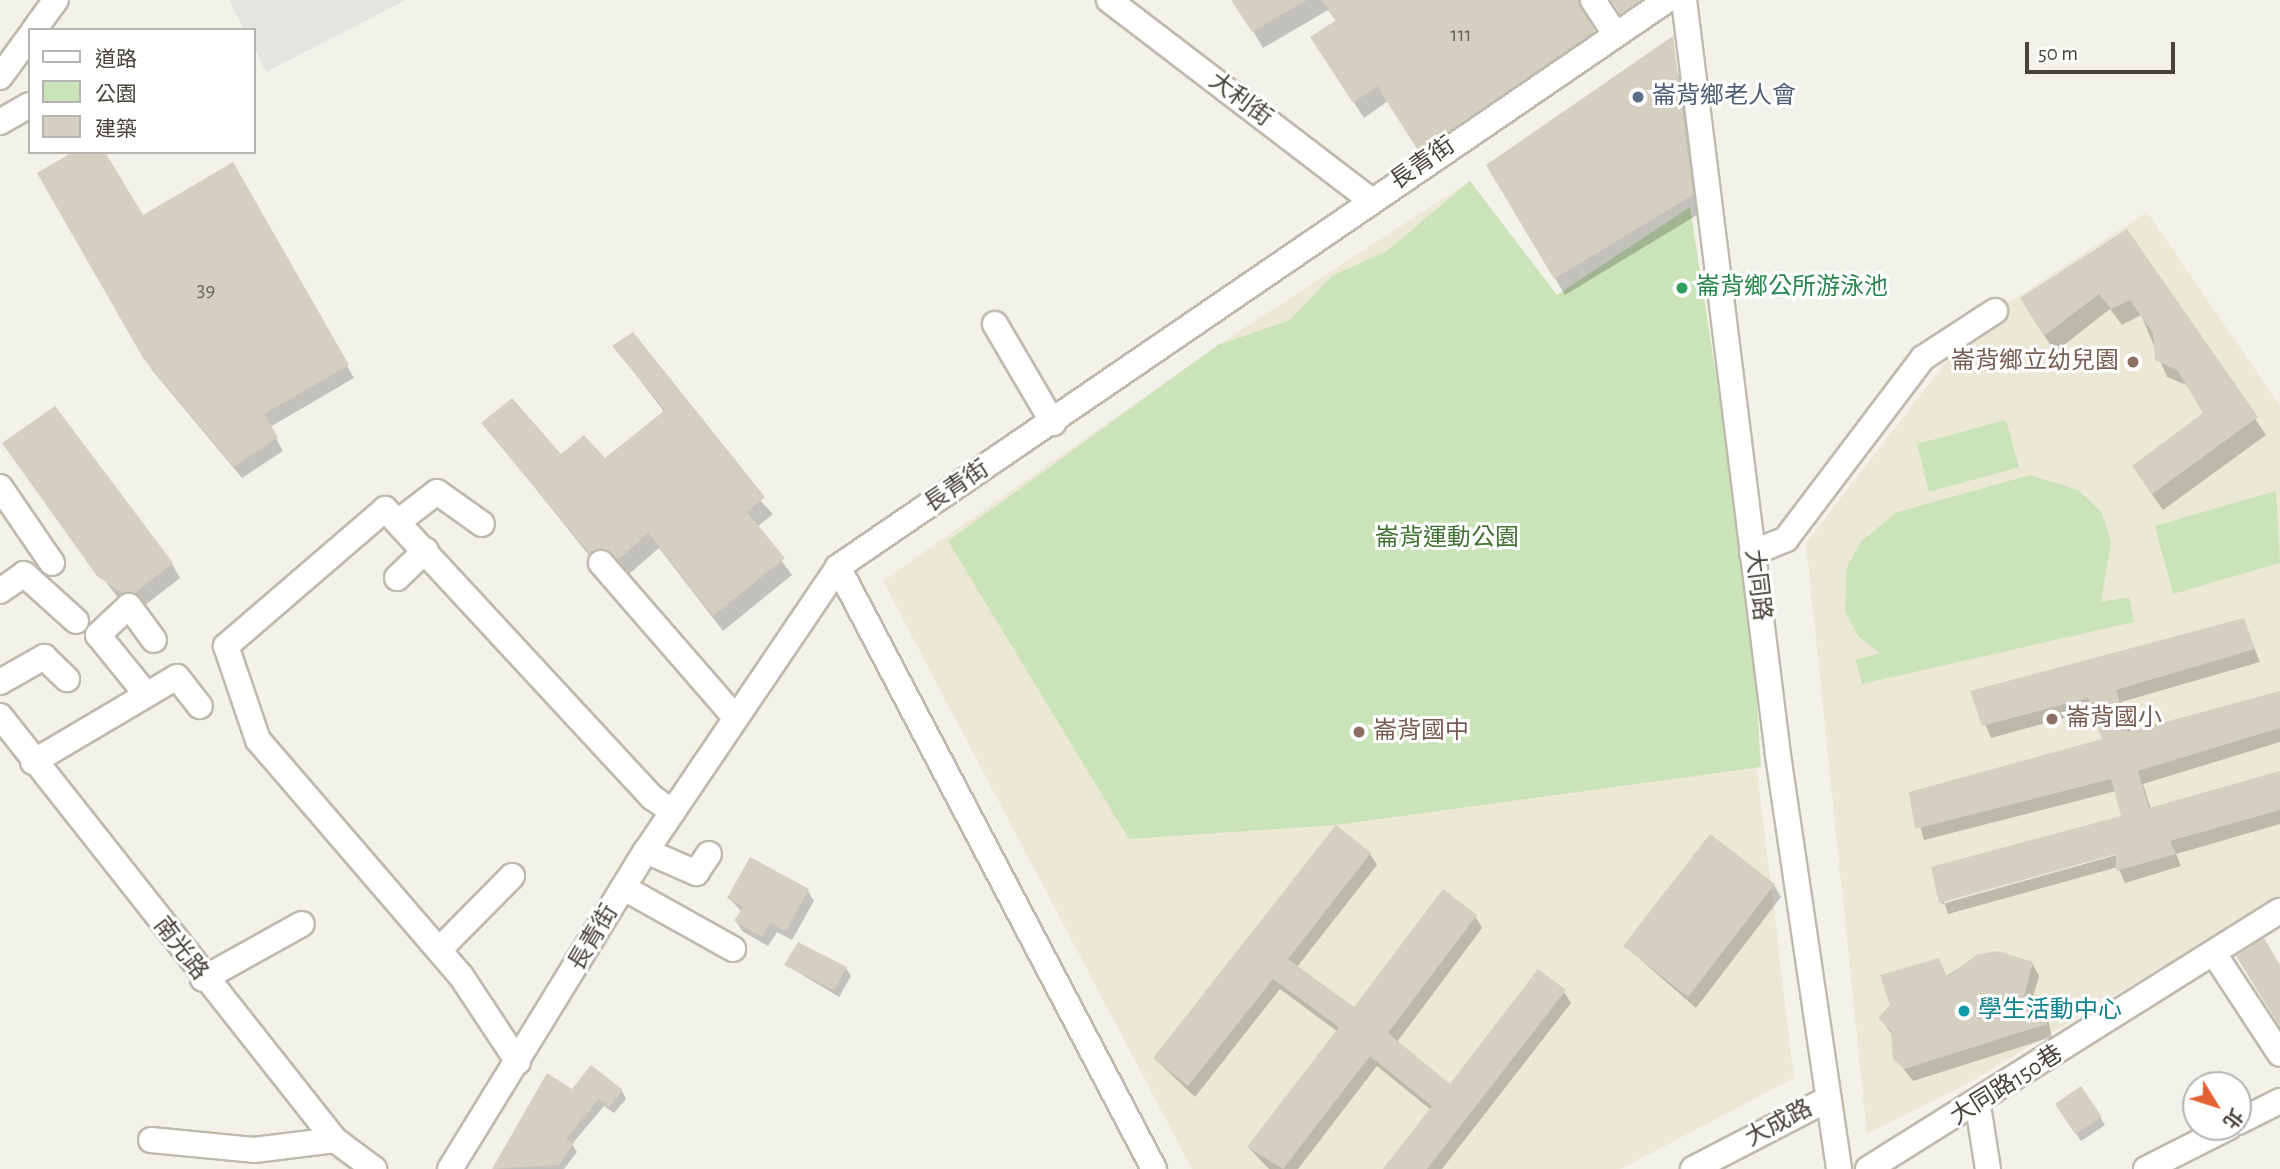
<!DOCTYPE html>
<meta charset="utf-8">
<style>
body{margin:0}
#map{position:relative;width:2280px;height:1169px;overflow:hidden;background:#f3f2ea;font-family:"Alegreya Sans","Noto Sans TC",sans-serif}
div>[style]{position:absolute}
.industrial>*{inset:0;background:#e6e4df}
.education>*{inset:0;background:#ebe8d6}
.green>*{inset:0;background:#cae3b8}
.shadow>*{inset:0;background:#0003}
.building>*{inset:0;background:#d4cfc1}
.roads{filter:drop-shadow(2px 0 #bebaae) drop-shadow(-2px 0 #bebaae) drop-shadow(0 2px #bebaae) drop-shadow(0 -2px #bebaae)}
.minor>*{height:24px;margin:-12px;padding:0 12px;transform-origin:12px;border-radius:12px;background:#fff}
.dots>*{width:19px;height:19px;translate:-50% -50%;box-sizing:border-box;border:4px solid #fff;border-radius:50%}
span{translate:-50% -50%;white-space:nowrap;text-align:center;line-height:1.15;-webkit-text-stroke:6px #fff;paint-order:stroke}
.number-label{font-size:21px;color:#6a665b}
.number-label span{-webkit-text-stroke-width:0}
.service-label{font-size:24px;color:#4e5e75}
.left{translate:0 -50%;text-align:left}
.street-label{font-size:24px;color:#474339}
.leisure-label{font-size:24px;color:#27864d}
.education-label{font-size:24px;color:#785e54}
.right{translate:-100% -50%;text-align:right}
.park-label{font-size:24px;color:#437332}
.culture-label{font-size:24px;color:#0d838f}
.legend{position:absolute;left:28px;top:28px;width:228px;height:126px;box-sizing:border-box;background:#fff;border:2px solid #b5b4b0;margin:0;padding:9px 12px;list-style:none;font-size:21px;color:#474339}
.legend li{display:flex;align-items:center;gap:14px;height:35px}
.legend b{width:35px;border:2px solid #b5b4b0}
.north{position:absolute;left:2182px;top:1071px;width:70px;height:70px;box-sizing:border-box;background:#fff;border:2px solid #b5b4b0;border-radius:50%;rotate:128deg;font-size:19px;font-weight:700;line-height:28px;text-align:center;color:#474339}
.north::after{content:'';display:block;margin:auto;width:24px;height:32px;background:#e36231;clip-path:polygon(50% 0,100% 100%,50% 72%,0 100%)}
.scale{position:absolute;left:2025px;top:42px;width:150px;height:32px;box-sizing:border-box;border:4px solid #474339;border-top:0;padding-left:9px;font-size:21px;line-height:24px;white-space:nowrap;color:#474339;-webkit-text-stroke:5px #fff;paint-order:stroke}
</style>
<div id="map">
<div class="industrial">
<div style="clip-path:polygon(229px 0,406px 0,266px 72px,254px 48px,254px 30px,244px 30px)"></div>
</div>
<div class="education">
<div style="clip-path:polygon(1470px 181px,1524px 294px,1723px 484px,1794px 1078px,1621px 1169px,1192px 1169px,883px 581px,1218px 345px)"></div>
<div style="clip-path:polygon(2147px 212px,2280px 406px,2280px 896px,1965px 1085px,1867px 1134px,1806px 543px,1962px 341px,2001px 308px)"></div>
</div>
<div class="green">
<div style="clip-path:polygon(1470px 181px,1557px 295px,1690px 207px,1750px 596px,1761px 767px,1336px 825px,1129px 839px,948px 541px,1218px 345px,1290px 320px,1332px 276px,1387px 251px)"></div>
<div style="clip-path:polygon(2006px 420px,2019px 467px,1929px 492px,1917px 444px)"></div>
<div style="clip-path:polygon(2030px 475px,2078px 490px,2102px 513px,2111px 543px,2101px 602px,2129px 597px,2134px 622px,1862px 684px,1856px 660px,1880px 653px,1859px 637px,1845px 612px,1847px 567px,1861px 542px,1895px 513px)"></div>
<div style="clip-path:polygon(2276px 491px,2280px 563px,2173px 594px,2155px 526px)"></div>
</div>
<div class="shadow">
<div style="clip-path:polygon(1235px 0,1610px 0,1617px 10px,1611px 3px,1594px 4px,1587px 19px,1603px 48px,1430px 167px,1388px 101px,1364px 118px,1322px 54px,1337px 22px,1328px 10px,1263px 48px)"></div>
<div style="clip-path:polygon(1677px 72px,1686px 88px,1702px 212px,1565px 295px,1488px 165px)"></div>
<div style="clip-path:polygon(232px 165px,354px 378px,270px 427px,283px 451px,242px 478px,152px 370px,40px 174px,142px 217px)"></div>
<div style="clip-path:polygon(2127px 231px,2266px 435px,2163px 510px,2144px 483px,2205px 414px,2189px 386px,2167px 377px,2141px 315px,2122px 325px,2110px 309px,2055px 352px,2031px 315px)"></div>
<div style="clip-path:polygon(614px 346px,773px 514px,757px 527px,792px 575px,723px 631px,659px 548px,628px 575px,616px 564px,600px 569px,483px 423px,560px 456px,604px 460px,665px 413px)"></div>
<div style="clip-path:polygon(13px 458px,172px 564px,180px 578px,144px 606px,121px 602px)"></div>
<div style="clip-path:polygon(evenodd,2243px 620px,2260px 662px,2121px 702px,2131px 733px,2280px 693px,2280px 742px,2143px 784px,2151px 809px,2280px 773px,2280px 824px,2176px 854px,2181px 866px,2125px 883px,2118px 867px,1948px 914px,1933px 868px,2123px 817px,2116px 791px,1924px 840px,1911px 793px,2104px 741px,2094px 710px,1991px 738px,1972px 693px,2243px 620px,2124px 850px,2124px 853px,1942px 904px,1942px 900px,2124px 850px)"></div>
<div style="clip-path:polygon(1370px 854px,1377px 865px,1297px 967px,1354px 1010px,1475px 916px,1482px 928px,1397px 1042px,1451px 1086px,1564px 992px,1571px 1003px,1442px 1169px,1385px 1169px,1431px 1110px,1377px 1066px,1298px 1169px,1269px 1169px,1249px 1148px,1338px 1032px,1280px 989px,1195px 1097px,1155px 1059px)"></div>
<div style="clip-path:polygon(1774px 885px,1781px 897px,1696px 1008px,1625px 946px)"></div>
<div style="clip-path:polygon(808px 891px,814px 901px,792px 940px,777px 932px,768px 946px,742px 931px,736px 921px,742px 912px,729px 898px)"></div>
<div style="clip-path:polygon(1978px 956px,2032px 963px,2039px 976px,2033px 997px,2046px 1009px,2052px 1037px,1913px 1081px,1895px 1058px,1893px 1036px,1880px 1018px)"></div>
<div style="clip-path:polygon(786px 965px,846px 968px,851px 976px,839px 997px)"></div>
<div style="clip-path:polygon(547px 1075px,572px 1091px,622px 1091px,626px 1099px,614px 1113px,604px 1106px,572px 1144px,577px 1152px,564px 1169px,494px 1169px)"></div>
<div style="clip-path:polygon(2062px 1112px,2100px 1117px,2105px 1125px,2081px 1141px)"></div>
</div>
<div class="building">
<div style="clip-path:polygon(1231px 0,1307px 0,1252px 32px)"></div>
<div style="clip-path:polygon(1322px 0,1578px 0,1595px 31px,1419px 152px,1377px 86px,1353px 103px,1310px 37px,1336px 20px)"></div>
<div style="clip-path:polygon(1611px 0,1641px 0,1620px 14px)"></div>
<div style="clip-path:polygon(1673px 36px,1693px 195px,1554px 279px,1486px 165px)"></div>
<div style="clip-path:polygon(73px 152px,105px 152px,143px 215px,233px 162px,349px 365px,264px 414px,278px 437px,234px 467px,143px 358px,37px 173px)"></div>
<div style="clip-path:polygon(2127px 229px,2258px 417px,2152px 494px,2132px 466px,2203px 413px,2177px 370px,2155px 360px,2153px 333px,2130px 300px,2111px 309px,2099px 294px,2044px 336px,2020px 298px)"></div>
<div style="clip-path:polygon(633px 332px,765px 497px,747px 512px,785px 558px,713px 616px,648px 533px,618px 560px,605px 549px,590px 554px,481px 423px,512px 398px,561px 454px,584px 435px,605px 458px,665px 410px,612px 346px)"></div>
<div style="clip-path:polygon(55px 406px,173px 563px,135px 593px,122px 593px,97px 576px,2px 443px)"></div>
<div style="clip-path:polygon(2244px 618px,2255px 649px,2116px 690px,2128px 732px,2280px 691px,2280px 728px,2138px 771px,2149px 808px,2280px 771px,2280px 810px,2170px 841px,2176px 854px,2116px 871px,2116px 854px,1939px 903px,1931px 867px,2121px 816px,2111px 779px,1915px 829px,1909px 792px,2102px 739px,2088px 698px,1982px 726px,1970px 691px)"></div>
<div style="clip-path:polygon(1336px 825px,1371px 853px,1288px 959px,1354px 1007px,1443px 889px,1477px 915px,1388px 1033px,1450px 1084px,1538px 969px,1566px 990px,1427px 1169px,1383px 1169px,1432px 1106px,1370px 1056px,1283px 1169px,1247px 1147px,1339px 1027px,1273px 979px,1188px 1086px,1153px 1058px)"></div>
<div style="clip-path:polygon(1710px 834px,1775px 884px,1688px 997px,1623px 946px)"></div>
<div style="clip-path:polygon(750px 857px,809px 889px,786px 931px,770px 923px,762px 937px,734px 921px,743px 907px,727px 898px)"></div>
<div style="clip-path:polygon(2264px 938px,2280px 965px,2280px 1027px,2236px 956px)"></div>
<div style="clip-path:polygon(798px 942px,847px 967px,834px 990px,784px 965px)"></div>
<div style="clip-path:polygon(1998px 951px,2033px 962px,2024px 996px,2039px 995px,2047px 1024px,1904px 1069px,1893px 1059px,1891px 1031px,1878px 1018px,1890px 1005px,1880px 975px,1939px 958px,1947px 977px,1978px 954px)"></div>
<div style="clip-path:polygon(591px 1065px,623px 1090px,609px 1107px,599px 1099px,566px 1139px,574px 1143px,559px 1165px,492px 1169px,547px 1073px,572px 1089px)"></div>
<div style="clip-path:polygon(2081px 1086px,2102px 1117px,2075px 1134px,2055px 1104px)"></div>
</div>
<div class="roads">
<div class="minor">
<div style="left:1109px;top:0;width:330px;rotate:37.4deg"></div>
<div style="left:1593px;top:0;width:37px;rotate:57deg"></div>
<div style="left:1684px;top:0;width:761px;rotate:82.9deg"></div>
<div style="left:1778px;top:755px;width:418px;rotate:81.6deg"></div>
<div style="left:34px;top:30px;width:37px;rotate:-54deg"></div>
<div style="left:0;top:77px;width:51px;rotate:-53.8deg"></div>
<div style="left:0;top:122px;width:34px;rotate:-30deg"></div>
<div style="left:995px;top:324px;width:115px;rotate:59.6deg"></div>
<div style="left:0;top:487px;width:92px;rotate:55.6deg"></div>
<div style="left:398px;top:522px;width:49px;rotate:-37.6deg"></div>
<div style="left:437px;top:492px;width:55px;rotate:35.4deg"></div>
<div style="left:1752px;top:553px;width:37px;rotate:-22deg"></div>
<div style="left:1786px;top:539px;width:227px;rotate:-52.9deg"></div>
<div style="left:1923px;top:358px;width:86px;rotate:-33.1deg"></div>
<div style="left:601px;top:563px;width:204px;rotate:49deg"></div>
<div style="left:838px;top:567px;width:680px;rotate:62.3deg"></div>
<div style="left:397px;top:578px;width:40px;rotate:-44deg"></div>
<div style="left:0;top:591px;width:29px;rotate:-35deg"></div>
<div style="left:24px;top:574px;width:70px;rotate:42.1deg"></div>
<div style="left:0;top:682px;width:51px;rotate:-29.6deg"></div>
<div style="left:44px;top:657px;width:32px;rotate:44deg"></div>
<div style="left:146px;top:694px;width:76px;rotate:-129.1deg"></div>
<div style="left:98px;top:635px;width:42px;rotate:-43.1deg"></div>
<div style="left:129px;top:606px;width:42px;rotate:53.7deg"></div>
<div style="left:0;top:716px;width:540px;rotate:51.69deg"></div>
<div style="left:335px;top:1140px;width:49px;rotate:36.6deg"></div>
<div style="left:33px;top:762px;width:167px;rotate:-30.6deg"></div>
<div style="left:177px;top:677px;width:37px;rotate:52deg"></div>
<div style="left:646px;top:851px;width:55px;rotate:23.7deg"></div>
<div style="left:696px;top:873px;width:23px;rotate:-56deg"></div>
<div style="left:624px;top:888px;width:125px;rotate:29.2deg"></div>
<div style="left:439px;top:950px;width:104px;rotate:-45.4deg"></div>
<div style="left:2215px;top:955px;width:118px;rotate:56.7deg"></div>
<div style="left:203px;top:979px;width:113px;rotate:-29.1deg"></div>
<div style="left:518px;top:1062px;width:103px;rotate:-123.5deg"></div>
<div style="left:461px;top:976px;width:311px;rotate:-130.7deg"></div>
<div style="left:258px;top:740px;width:99px;rotate:-108.8deg"></div>
<div style="left:226px;top:646px;width:210px;rotate:-40.7deg"></div>
<div style="left:385px;top:509px;width:394px;rotate:47.2deg"></div>
<div style="left:653px;top:798px;width:24px;rotate:35deg"></div>
<div style="left:1978px;top:1106px;width:64px;rotate:81deg"></div>
<div style="left:2238px;top:1122px;width:47px;rotate:-26.6deg"></div>
<div style="left:151px;top:1140px;width:103px;rotate:5.5deg"></div>
<div style="left:254px;top:1150px;width:82px;rotate:-7deg"></div>
<div style="left:450px;top:1169px;width:374px;rotate:-58.4deg"></div>
<div style="left:646px;top:851px;width:343px;rotate:-55.9deg"></div>
<div style="left:838px;top:567px;width:1004px;rotate:-34.37deg"></div>
<div style="left:1693px;top:1169px;width:152px;rotate:-27.4deg"></div>
<div style="left:1868px;top:1169px;width:486px;rotate:-32.1deg"></div>
<div style="left:2146px;top:1169px;width:93px;rotate:-26.8deg"></div>
</div>
</div>
<div class="dots">
<div style="left:1638px;top:97px;background:#5c6f8a"></div>
<div style="left:1682px;top:288px;background:#2e9e5b"></div>
<div style="left:2133px;top:362px;background:#8d6e63"></div>
<div style="left:2052px;top:719px;background:#8d6e63"></div>
<div style="left:1359px;top:732px;background:#8d6e63"></div>
<div style="left:1964px;top:1011px;background:#0f9aa8"></div>
</div>
<div class="number-label">
<span style="left:1461px;top:35px">111</span>
<span style="left:206px;top:290px">39</span>
</div>
<div class="service-label">
<span class="left" style="left:1652px;top:97px">崙背鄉老人會</span>
</div>
<div class="street-label">
<span style="left:1240px;top:100px;rotate:37deg">大利街</span>
<span style="left:1423px;top:164px;rotate:-35deg">長青街</span>
<span style="left:957px;top:487px;rotate:-34deg">長青街</span>
<span style="left:1757px;top:585px;rotate:83deg">大同路</span>
<span style="left:594px;top:938px;rotate:-59deg">長青街</span>
<span style="left:180px;top:949px;rotate:52deg">南光路</span>
<span style="left:2007px;top:1086px;rotate:-32deg">大同路150巷</span>
<span style="left:1779px;top:1124px;rotate:-28deg">大成路</span>
</div>
<div class="leisure-label">
<span class="left" style="left:1696px;top:288px">崙背鄉公所游泳池</span>
</div>
<div class="education-label">
<span class="right" style="left:2119px;top:362px">崙背鄉立幼兒園</span>
<span class="left" style="left:2066px;top:719px">崙背國小</span>
<span class="left" style="left:1373px;top:732px">崙背國中</span>
</div>
<div class="park-label">
<span style="left:1447px;top:539px">崙背運動公園</span>
</div>
<div class="culture-label">
<span class="left" style="left:1978px;top:1011px">學生活動中心</span>
</div>
<ul class="legend">
<li><b style="height:9px;background:#fff"></b>道路</li>
<li><b style="height:19px;background:#cae3b8"></b>公園</li>
<li><b style="height:19px;background:#d4cfc1"></b>建築</li>
</ul>
<div class="north">北</div>
<div class="scale">50 m</div>
</div>
